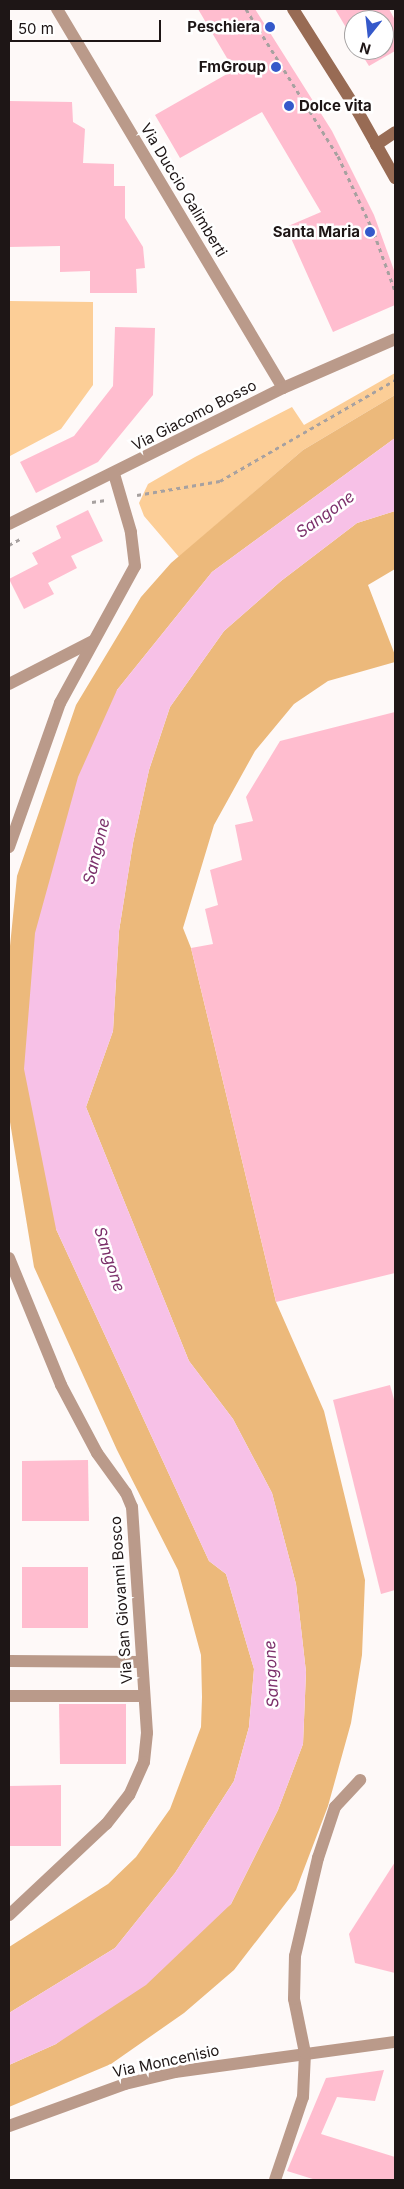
<!DOCTYPE html>
<style>
body{margin:0}
#map{position:relative;width:404px;height:2189px;overflow:hidden;background:#fef9f8;font-family:Inter,sans-serif}
div>[style]{position:absolute}
.green>*{inset:0;background:#fcce97}
.forest>*{inset:0;background:#ecb97b}
.water>*{inset:0;background:#f7c1e7}
.building>*{inset:0;background:#ffbdcf}
.path>*{height:3px;margin-top:-1.5px;transform-origin:0;background:repeating-linear-gradient(90deg,#a7a1a0 0 4px,transparent 0 8px)}
.street>*{height:12px;margin:-6px;padding:0 6px;transform-origin:6px;border-radius:6px;background:#ba9a8a}
.secondary>*{height:12px;margin:-6px;padding:0 6px;transform-origin:6px;border-radius:6px;background:#986b54}
.dots>*{width:14px;height:14px;translate:-50% -50%;box-sizing:border-box;border:2px solid #fff;border-radius:50%}
span{translate:-50% -50%;white-space:nowrap;text-align:center;line-height:1.15;-webkit-text-stroke:5px #fff;paint-order:stroke}
.poi-label{font-size:15px;color:#1e1616;font-weight:700}
.right{translate:-100% -50%;text-align:right}
.left{translate:0 -50%;text-align:left}
.street-label{font-size:15px;color:#1e1616}
.water-label{font-size:16px;color:#7c306b;font-style:italic}
.frame{position:absolute;inset:0;border:10px solid #1e1616;pointer-events:none}
.north{position:absolute;left:344px;top:10px;width:50px;height:50px;box-sizing:border-box;background:#fff;border:1px solid #a5a2a2;border-radius:50%;rotate:196deg;font-size:14px;font-weight:700;line-height:20px;text-align:center;color:#1e1616}
.north::after{content:'';display:block;margin:auto;width:18px;height:22px;background:#3559ca;clip-path:polygon(50% 0,100% 100%,50% 72%,0 100%)}
.scale{position:absolute;left:10px;top:20px;width:151px;height:22px;box-sizing:border-box;border:2px solid #1e1616;border-top:0;padding-left:6px;font-size:15px;line-height:18px;white-space:nowrap;color:#1e1616;-webkit-text-stroke:4px #fff;paint-order:stroke}
</style>
<div id="map">
<div class="green">
<div style="clip-path:polygon(9px 301px,93px 302px,93px 385px,61px 429px,10px 456px,9px 507px)"></div>
<div style="clip-path:polygon(395px 373px,395px 395px,303px 450px,179px 557px,144px 516px,139px 503px,148px 484px,195px 457px,292px 407px,304px 425px)"></div>
</div>
<div class="forest">
<div style="clip-path:polygon(395px 395px,395px 438px,212px 572px,117px 690px,56px 1229px,209px 1561px,226px 1574px,254px 1669px,249px 1727px,234px 1781px,175px 1873px,115px 1948px,9px 2013px,9px 1947px,108px 1884px,136px 1857px,170px 1809px,201px 1727px,202px 1697px,201px 1655px,178px 1570px,117px 1450px,34px 1267px,9px 1116px,9px 956px,17px 876px,76px 705px,141px 597px,171px 563px,303px 450px)"></div>
<div style="clip-path:polygon(395px 511px,395px 569px,368px 585px,395px 655px,395px 662px,328px 681px,294px 704px,255px 751px,214px 825px,183px 928px,191px 948px,276px 1302px,324px 1411px,365px 1580px,362px 1655px,351px 1723px,328px 1806px,296px 1890px,234px 1970px,184px 2013px,111px 2064px,9px 2107px,9px 2065px,56px 2044px,231px 1904px,278px 1810px,303px 1744px,306px 1672px,296px 1584px,272px 1493px,233px 1419px,189px 1361px,86px 1107px,113px 1031px,119px 931px,133px 843px,149px 770px,170px 707px,224px 631px,281px 581px,357px 523px)"></div>
</div>
<div class="water">
<div style="clip-path:polygon(395px 438px,395px 511px,357px 523px,281px 581px,224px 631px,170px 707px,149px 770px,133px 843px,119px 931px,113px 1031px,86px 1107px,189px 1361px,233px 1419px,272px 1493px,296px 1584px,306px 1672px,303px 1744px,278px 1810px,231px 1904px,146px 1985px,56px 2044px,9px 2065px,9px 2013px,115px 1948px,175px 1873px,234px 1781px,249px 1727px,254px 1669px,226px 1574px,209px 1561px,56px 1229px,24px 1069px,35px 933px,78px 777px,117px 690px,212px 572px)"></div>
</div>
<div class="building">
<div style="clip-path:polygon(198px 9px,255px 9px,332px 131px,374px 215px,395px 273px,395px 305px,333px 332px,286px 227px,321px 212px,262px 112px,180px 158px,155px 115px,234px 70px)"></div>
<div style="clip-path:polygon(335px 9px,389px 9px,395px 20px,395px 51px,369px 66px,359px 50px,384px 50px,384px 20px,354px 20px,354px 41px)"></div>
<div style="clip-path:polygon(9px 101px,72px 102px,73px 122px,85px 129px,83px 163px,114px 164px,114px 186px,125px 186px,125px 218px,143px 247px,145px 268px,136px 269px,137px 293px,90px 293px,90px 271px,60px 272px,60px 246px,9px 247px)"></div>
<div style="clip-path:polygon(115px 327px,155px 328px,153px 395px,98px 462px,36px 493px,20px 462px,74px 436px,113px 386px)"></div>
<div style="clip-path:polygon(88px 510px,103px 541px,71px 556px,77px 568px,48px 583px,54px 594px,24px 609px,9px 579px,38px 564px,32px 553px,61px 538px,56px 526px)"></div>
<div style="clip-path:polygon(395px 712px,395px 1273px,276px 1302px,191px 948px,213px 944px,205px 909px,218px 905px,210px 870px,242px 860px,235px 825px,253px 821px,246px 797px,280px 741px)"></div>
<div style="clip-path:polygon(390px 1385px,395px 1403px,395px 1590px,381px 1594px,333px 1400px)"></div>
<div style="clip-path:polygon(88px 1460px,89px 1521px,22px 1521px,22px 1461px)"></div>
<div style="clip-path:polygon(22px 1567px,88px 1567px,88px 1628px,22px 1628px)"></div>
<div style="clip-path:polygon(59px 1704px,126px 1704px,126px 1764px,60px 1764px)"></div>
<div style="clip-path:polygon(61px 1785px,61px 1846px,9px 1846px,9px 1786px)"></div>
<div style="clip-path:polygon(395px 1862px,395px 1973px,355px 1963px,349px 1934px)"></div>
<div style="clip-path:polygon(384px 2070px,375px 2101px,337px 2097px,321px 2134px,395px 2157px,395px 2180px,316px 2180px,287px 2171px,326px 2078px)"></div>
</div>
<div class="path">
<div style="left:246px;top:9px;width:173px;rotate:58deg"></div>
<div style="left:338px;top:156px;width:85px;rotate:64.9deg"></div>
<div style="left:374px;top:233px;width:62px;rotate:70.1deg"></div>
<div style="left:137px;top:495px;width:84px;rotate:-9.6deg"></div>
<div style="left:220px;top:481px;width:202px;rotate:-30deg"></div>
<div style="left:92px;top:502px;width:14px;rotate:-8deg"></div>
<div style="left:9px;top:545px;width:13px;rotate:-29deg"></div>
</div>
<div class="street">
<div style="left:57px;top:9px;width:441px;rotate:59.2deg"></div>
<div style="left:9px;top:524px;width:306px;rotate:-26.4deg"></div>
<div style="left:283px;top:388px;width:122px;rotate:-23.6deg"></div>
<div style="left:9px;top:684px;width:94px;rotate:-27.1deg"></div>
<div style="left:9px;top:847px;width:153px;rotate:-70.5deg"></div>
<div style="left:60px;top:703px;width:156px;rotate:-61.3deg"></div>
<div style="left:135px;top:566px;width:34px;rotate:-97deg"></div>
<div style="left:131px;top:532px;width:60px;rotate:-106.3deg"></div>
<div style="left:9px;top:1258px;width:137px;rotate:67.7deg"></div>
<div style="left:61px;top:1385px;width:77px;rotate:62.1deg"></div>
<div style="left:97px;top:1453px;width:49px;rotate:54.1deg"></div>
<div style="left:126px;top:1493px;width:15px;rotate:67deg"></div>
<div style="left:132px;top:1507px;width:226px;rotate:86.2deg"></div>
<div style="left:147px;top:1733px;width:29px;rotate:96deg"></div>
<div style="left:144px;top:1762px;width:36px;rotate:114deg"></div>
<div style="left:129px;top:1795px;width:37px;rotate:128deg"></div>
<div style="left:106px;top:1824px;width:133px;rotate:136.8deg"></div>
<div style="left:9px;top:1661px;width:133px;rotate:0.4deg"></div>
<div style="left:9px;top:1696px;width:134px"></div>
<div style="left:9px;top:2126px;width:123px;rotate:-19.9deg"></div>
<div style="left:125px;top:2084px;width:51px;rotate:-13.5deg"></div>
<div style="left:175px;top:2072px;width:222px;rotate:-7.8deg"></div>
<div style="left:275px;top:2180px;width:88px;rotate:-71.4deg"></div>
<div style="left:303px;top:2097px;width:44px;rotate:-87.4deg"></div>
<div style="left:305px;top:2053px;width:55px;rotate:-101.5deg"></div>
<div style="left:294px;top:1999px;width:43px;rotate:-88.7deg"></div>
<div style="left:295px;top:1956px;width:101px;rotate:-76.8deg"></div>
<div style="left:318px;top:1858px;width:54px;rotate:-71.6deg"></div>
<div style="left:335px;top:1807px;width:37px;rotate:-47deg"></div>
</div>
<div class="secondary">
<div style="left:293px;top:9px;width:122px;rotate:57.7deg"></div>
<div style="left:358px;top:112px;width:76px;rotate:60.7deg"></div>
<div style="left:376px;top:145px;width:23px;rotate:-34deg"></div>
</div>
<div class="dots">
<div style="left:270px;top:27px;background:#3559ca"></div>
<div style="left:276px;top:67px;background:#3559ca"></div>
<div style="left:289px;top:106px;background:#3559ca"></div>
<div style="left:370px;top:232px;background:#3559ca"></div>
</div>
<div class="poi-label">
<span class="right" style="left:260px;top:27px">Peschiera</span>
<span class="right" style="left:266px;top:67px">FmGroup</span>
<span class="left" style="left:299px;top:106px">Dolce vita</span>
<span class="right" style="left:360px;top:232px">Santa Maria</span>
</div>
<div class="street-label">
<span style="left:184px;top:190px;rotate:59deg">Via Duccio Galimberti</span>
<span style="left:194px;top:415px;rotate:-27deg">Via Giacomo Bosso</span>
<span style="left:121px;top:1600px;rotate:-94deg">Via San Giovanni Bosco</span>
<span style="left:166px;top:2061px;rotate:-12deg">Via Moncenisio</span>
</div>
<div class="water-label">
<span style="left:325px;top:514px;rotate:-36deg">Sangone</span>
<span style="left:96px;top:851px;rotate:-76deg">Sangone</span>
<span style="left:110px;top:1259px;rotate:72deg">Sangone</span>
<span style="left:271px;top:1674px;rotate:-93deg">Sangone</span>
</div>
<div class="frame"></div>
<div class="north">N</div>
<div class="scale">50 m</div>
</div>
